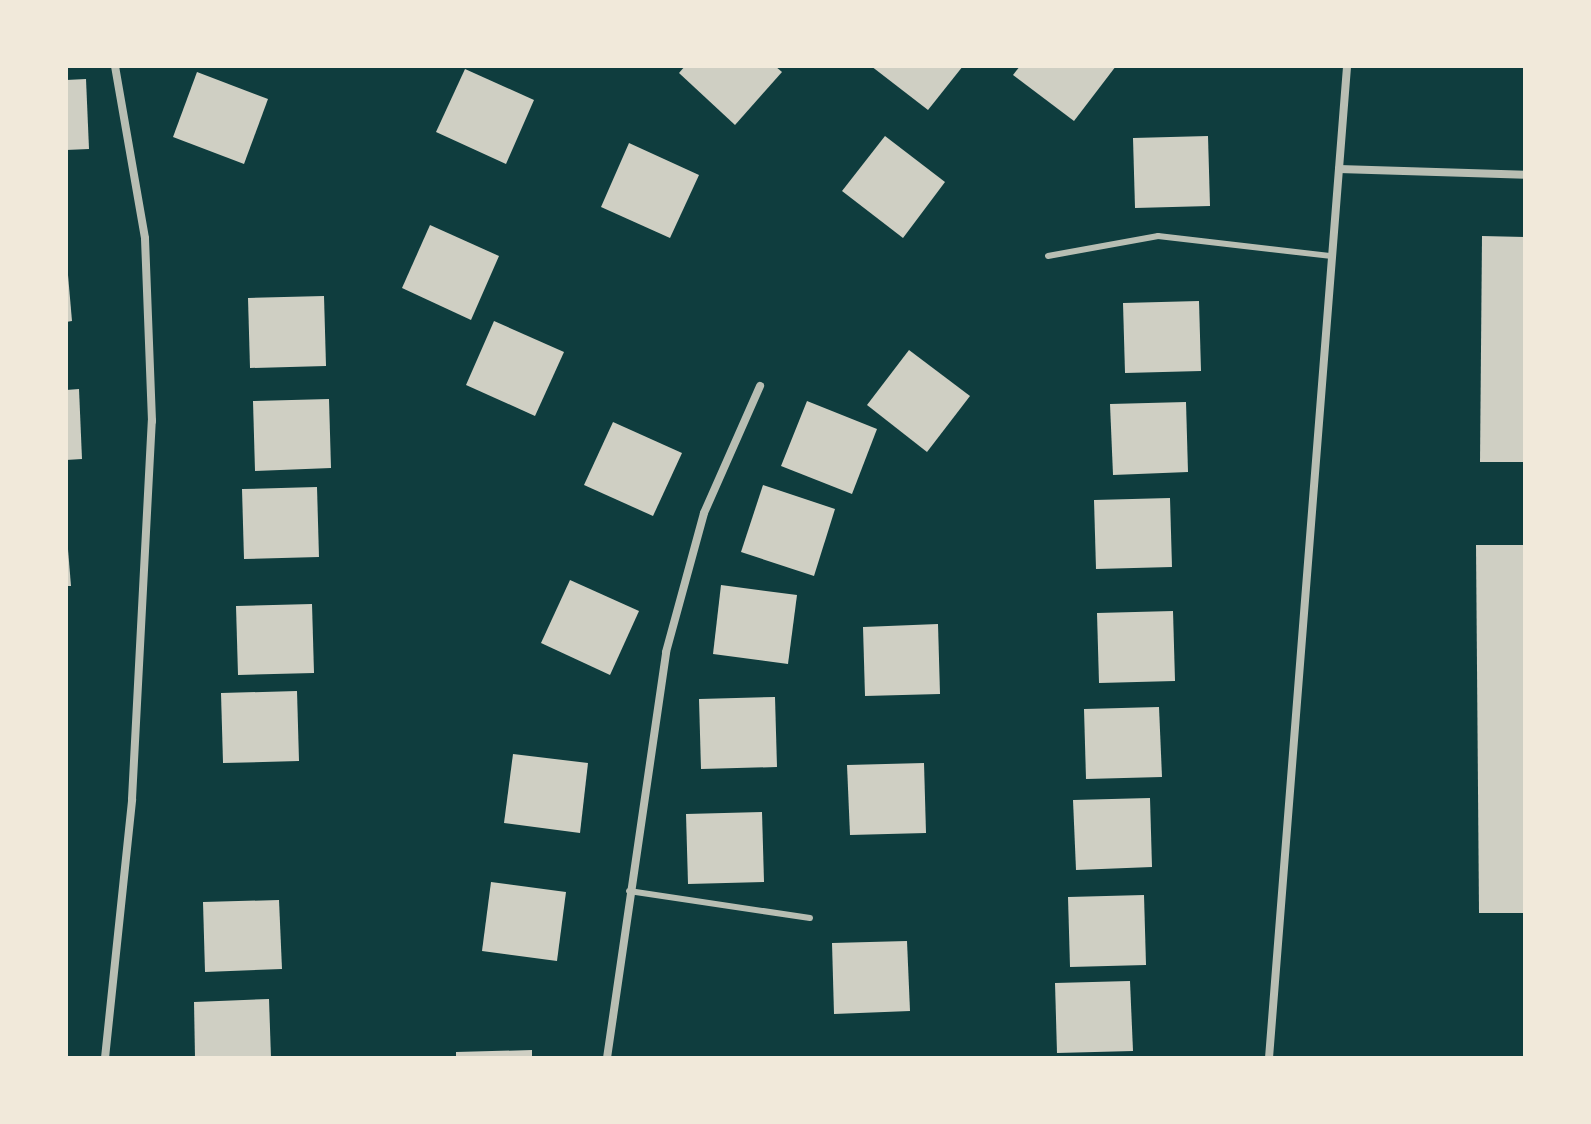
<!DOCTYPE html>
<style>
body{margin:0}
#map{position:relative;width:1591px;height:1124px;overflow:hidden;background:#0f3d3e;font-family:Commissioner,sans-serif}
div>[style]{position:absolute}
.building>*{inset:0;background:#cfcfc3}
.service>*{height:6px;margin:-3px;padding:0 3px;transform-origin:3px;border-radius:3px;background:#b8beb3}
.minor>*{height:8px;margin:-4px;padding:0 4px;transform-origin:4px;border-radius:4px;background:#b8beb3}
span{translate:-50% -50%;white-space:nowrap;text-align:center;line-height:1.15;-webkit-text-stroke:6px #f1e9da;paint-order:stroke}
.frame{position:absolute;inset:0;border:68px solid #f1e9da;pointer-events:none}
</style>
<div id="map">
<div class="building">
<div style="clip-path:polygon(685px 66px,775px 66px,782px 72px,735px 125px,679px 73px)"></div>
<div style="clip-path:polygon(871px 66px,963px 66px,928px 110px)"></div>
<div style="clip-path:polygon(1020px 66px,1116px 66px,1074px 121px,1013px 75px)"></div>
<div style="clip-path:polygon(465px 69px,534px 100px,506px 164px,436px 132px)"></div>
<div style="clip-path:polygon(197px 72px,268px 99px,244px 164px,173px 137px)"></div>
<div style="clip-path:polygon(86px 79px,89px 149px,66px 150px,66px 80px)"></div>
<div style="clip-path:polygon(885px 136px,945px 182px,903px 238px,842px 191px)"></div>
<div style="clip-path:polygon(1208px 136px,1210px 206px,1135px 208px,1133px 138px)"></div>
<div style="clip-path:polygon(629px 143px,699px 175px,670px 238px,601px 207px)"></div>
<div style="clip-path:polygon(430px 225px,499px 256px,471px 320px,402px 288px)"></div>
<div style="clip-path:polygon(1482px 236px,1525px 237px,1525px 462px,1480px 462px)"></div>
<div style="clip-path:polygon(66px 252px,72px 321px,66px 322px)"></div>
<div style="clip-path:polygon(324px 296px,326px 366px,250px 368px,248px 298px)"></div>
<div style="clip-path:polygon(1199px 301px,1201px 371px,1125px 373px,1123px 303px)"></div>
<div style="clip-path:polygon(494px 321px,564px 352px,535px 416px,466px 385px)"></div>
<div style="clip-path:polygon(909px 350px,970px 396px,927px 452px,867px 405px)"></div>
<div style="clip-path:polygon(79px 389px,82px 459px,66px 460px,66px 390px)"></div>
<div style="clip-path:polygon(329px 399px,331px 468px,255px 471px,253px 401px)"></div>
<div style="clip-path:polygon(807px 401px,877px 429px,852px 494px,781px 466px)"></div>
<div style="clip-path:polygon(1186px 402px,1188px 472px,1113px 475px,1110px 404px)"></div>
<div style="clip-path:polygon(613px 422px,682px 453px,653px 516px,584px 485px)"></div>
<div style="clip-path:polygon(763px 485px,835px 509px,814px 576px,741px 552px)"></div>
<div style="clip-path:polygon(317px 487px,319px 557px,244px 559px,242px 489px)"></div>
<div style="clip-path:polygon(1170px 498px,1172px 567px,1096px 569px,1094px 500px)"></div>
<div style="clip-path:polygon(66px 525px,71px 586px,66px 586px)"></div>
<div style="clip-path:polygon(1476px 545px,1525px 545px,1525px 913px,1479px 913px)"></div>
<div style="clip-path:polygon(570px 580px,639px 611px,610px 675px,541px 643px)"></div>
<div style="clip-path:polygon(721px 585px,797px 595px,788px 664px,713px 654px)"></div>
<div style="clip-path:polygon(312px 604px,314px 673px,238px 675px,236px 606px)"></div>
<div style="clip-path:polygon(1173px 611px,1175px 681px,1099px 683px,1097px 613px)"></div>
<div style="clip-path:polygon(938px 624px,940px 694px,865px 696px,863px 627px)"></div>
<div style="clip-path:polygon(297px 691px,299px 761px,223px 763px,221px 693px)"></div>
<div style="clip-path:polygon(775px 697px,777px 767px,701px 769px,699px 699px)"></div>
<div style="clip-path:polygon(1159px 707px,1162px 777px,1086px 779px,1084px 709px)"></div>
<div style="clip-path:polygon(513px 754px,588px 763px,580px 833px,504px 823px)"></div>
<div style="clip-path:polygon(924px 763px,926px 833px,850px 835px,847px 765px)"></div>
<div style="clip-path:polygon(1150px 798px,1152px 867px,1076px 870px,1073px 800px)"></div>
<div style="clip-path:polygon(762px 812px,764px 882px,688px 884px,686px 814px)"></div>
<div style="clip-path:polygon(491px 882px,566px 892px,557px 961px,482px 951px)"></div>
<div style="clip-path:polygon(1144px 895px,1146px 965px,1070px 967px,1068px 897px)"></div>
<div style="clip-path:polygon(279px 900px,282px 969px,205px 972px,203px 902px)"></div>
<div style="clip-path:polygon(907px 941px,910px 1011px,834px 1014px,832px 943px)"></div>
<div style="clip-path:polygon(1130px 981px,1133px 1051px,1057px 1053px,1055px 983px)"></div>
<div style="clip-path:polygon(269px 999px,271px 1058px,195px 1058px,194px 1002px)"></div>
<div style="clip-path:polygon(532px 1050px,532px 1058px,456px 1058px,456px 1052px)"></div>
</div>
<div class="service">
<div style="left:1048px;top:256px;width:112px;rotate:-10.3deg"></div>
<div style="left:1158px;top:236px;width:175px;rotate:6.6deg"></div>
<div style="left:629px;top:891px;width:183px;rotate:8.5deg"></div>
</div>
<div class="minor">
<div style="left:1339px;top:169px;width:186px;rotate:1.8deg"></div>
<div style="left:105px;top:1058px;width:260px;rotate:-84deg"></div>
<div style="left:132px;top:799px;width:379px;rotate:-87deg"></div>
<div style="left:152px;top:421px;width:183px;rotate:-92.2deg"></div>
<div style="left:145px;top:238px;width:175px;rotate:-99.9deg"></div>
<div style="left:607px;top:1058px;width:410px;rotate:-81.7deg"></div>
<div style="left:666px;top:652px;width:144px;rotate:-74.7deg"></div>
<div style="left:704px;top:513px;width:139px;rotate:-66.2deg"></div>
<div style="left:1269px;top:1058px;width:995px;rotate:-85.5deg"></div>
</div>
<div class="frame"></div>
</div>
